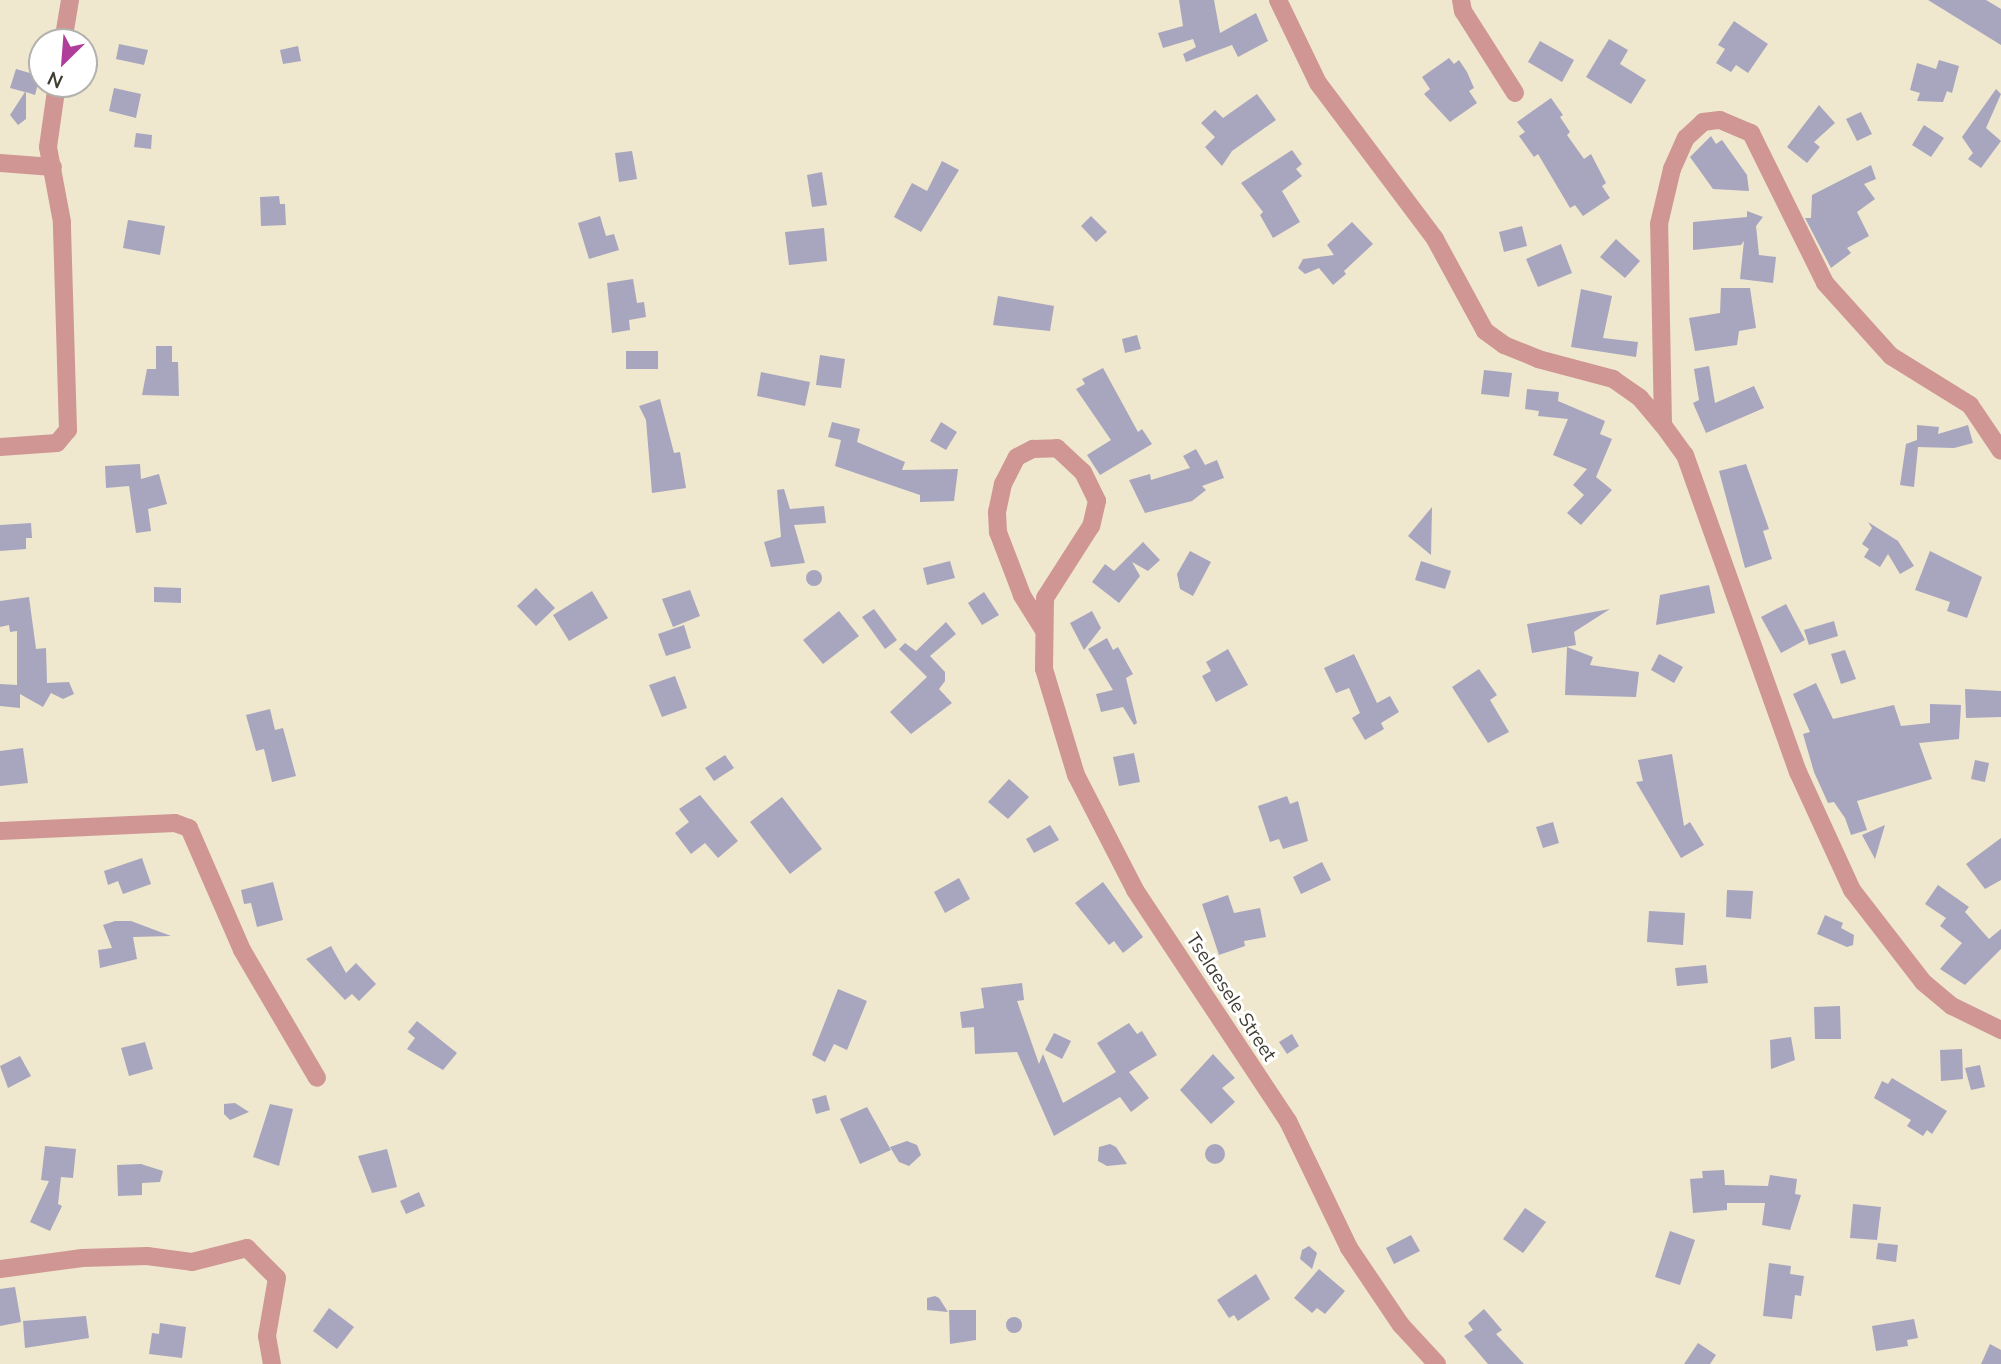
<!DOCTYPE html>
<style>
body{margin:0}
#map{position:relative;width:2001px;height:1364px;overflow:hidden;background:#efe7ce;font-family:Mulish,sans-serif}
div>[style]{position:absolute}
.building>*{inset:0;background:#a8a6be}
.round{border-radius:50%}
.minor>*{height:18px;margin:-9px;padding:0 9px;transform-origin:9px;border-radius:9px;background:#cf9693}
span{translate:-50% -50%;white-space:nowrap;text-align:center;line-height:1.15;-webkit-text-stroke:6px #fff;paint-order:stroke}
.street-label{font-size:19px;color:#403d32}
.north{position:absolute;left:28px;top:28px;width:70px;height:70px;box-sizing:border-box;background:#fff;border:2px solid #b3b1ad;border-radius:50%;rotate:205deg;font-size:19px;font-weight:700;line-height:28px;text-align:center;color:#403d32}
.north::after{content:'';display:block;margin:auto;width:24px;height:32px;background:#af3e9a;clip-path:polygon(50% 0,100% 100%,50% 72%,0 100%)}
</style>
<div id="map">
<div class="building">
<div style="clip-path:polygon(1179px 0,1214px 0,1220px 33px,1256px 13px,1268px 41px,1238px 57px,1232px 45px,1186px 62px,1183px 54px,1196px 47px,1193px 39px,1163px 48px,1158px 33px,1183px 26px)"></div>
<div style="clip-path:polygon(1928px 0,1986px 0,2001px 9px,2001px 45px)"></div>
<div style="clip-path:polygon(1734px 21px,1768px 44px,1748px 73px,1736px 65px,1731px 72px,1716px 63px,1725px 49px,1718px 45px)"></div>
<div style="clip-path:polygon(1609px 39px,1628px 50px,1620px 64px,1646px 80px,1631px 104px,1586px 77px)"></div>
<div style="clip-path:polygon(1540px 41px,1574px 60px,1562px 82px,1528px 62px)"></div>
<div style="clip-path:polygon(119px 44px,148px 50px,144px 65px,116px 59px)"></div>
<div style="clip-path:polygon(298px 46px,301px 61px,283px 64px,280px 50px)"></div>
<div style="clip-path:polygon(1449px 58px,1454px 64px,1459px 60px,1467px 72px,1474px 88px,1469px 91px,1477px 103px,1450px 122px,1424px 94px,1430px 89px,1422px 77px)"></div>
<div style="clip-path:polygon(1939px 60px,1959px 66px,1952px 93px,1947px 91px,1943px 102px,1917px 101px,1920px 93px,1910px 90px,1917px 63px,1936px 69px)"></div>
<div style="clip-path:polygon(16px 69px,40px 76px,35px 95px,26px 92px,26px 119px,18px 125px,10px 115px,25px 92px,10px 88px)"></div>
<div style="clip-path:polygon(114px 88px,141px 94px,136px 118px,109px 111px)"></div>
<div style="clip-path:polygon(1996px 89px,2001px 94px,1986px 128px,2001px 141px,1981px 168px,1968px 159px,1973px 153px,1962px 137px)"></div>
<div style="clip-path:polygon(1257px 94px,1276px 120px,1232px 151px,1222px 166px,1205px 147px,1215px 137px,1201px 123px,1215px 110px,1223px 118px)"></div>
<div style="clip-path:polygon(1551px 98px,1563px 115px,1560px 117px,1570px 132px,1567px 135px,1584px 159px,1591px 154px,1606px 183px,1602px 186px,1610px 198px,1583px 216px,1575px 205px,1570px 208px,1538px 154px,1534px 157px,1519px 136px,1525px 132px,1517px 122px)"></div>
<div style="clip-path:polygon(1819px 105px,1835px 123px,1814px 142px,1820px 147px,1807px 163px,1787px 147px)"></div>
<div style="clip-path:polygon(1861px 112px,1872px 134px,1857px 141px,1846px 119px)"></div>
<div style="clip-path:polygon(1924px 125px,1944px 138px,1931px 157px,1912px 145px)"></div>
<div style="clip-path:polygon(136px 133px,152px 135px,151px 149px,134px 147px)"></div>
<div style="clip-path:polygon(1711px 136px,1716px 144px,1722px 140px,1747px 175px,1749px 191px,1713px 189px,1690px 157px)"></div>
<div style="clip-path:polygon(1292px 150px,1302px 164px,1296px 169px,1302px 176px,1282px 191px,1300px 222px,1273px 238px,1260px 215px,1263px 212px,1241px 183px)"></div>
<div style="clip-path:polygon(632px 151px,637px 179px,619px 182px,615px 153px)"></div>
<div style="clip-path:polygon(942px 161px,959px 170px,921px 232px,894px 217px,912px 183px,927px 191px)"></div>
<div style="clip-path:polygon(1871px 165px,1876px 179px,1864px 184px,1875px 199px,1857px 212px,1869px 236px,1847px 248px,1851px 253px,1831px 268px,1805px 218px,1811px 218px,1812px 195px)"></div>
<div style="clip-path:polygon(822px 172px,827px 205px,812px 207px,807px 175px)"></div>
<div style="clip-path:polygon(279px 196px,280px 204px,285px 204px,286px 225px,261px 226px,260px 197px)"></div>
<div style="clip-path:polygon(1747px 211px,1763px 217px,1756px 226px,1759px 255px,1776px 257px,1773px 283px,1740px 279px,1744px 241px,1741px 245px,1693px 250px,1693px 222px,1747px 217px)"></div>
<div style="clip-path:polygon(600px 216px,606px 236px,614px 234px,619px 250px,589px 259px,578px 223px)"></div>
<div style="clip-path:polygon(1091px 216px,1107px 232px,1096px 242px,1081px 226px)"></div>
<div style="clip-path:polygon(128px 220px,165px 226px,160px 255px,123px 248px)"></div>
<div style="clip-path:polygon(1352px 222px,1373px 244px,1344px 271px,1346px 274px,1333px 285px,1319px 268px,1305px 274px,1298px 268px,1303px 259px,1334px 255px,1327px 245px)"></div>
<div style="clip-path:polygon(1522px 226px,1527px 246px,1504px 252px,1499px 232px)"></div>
<div style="clip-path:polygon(824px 228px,827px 261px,789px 265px,785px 232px)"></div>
<div style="clip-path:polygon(1616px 239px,1640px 261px,1625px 278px,1600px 257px)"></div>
<div style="clip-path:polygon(1561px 244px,1572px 273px,1538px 287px,1526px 259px)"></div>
<div style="clip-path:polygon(633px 279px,637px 303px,644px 302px,646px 317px,629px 320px,630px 330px,612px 333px,607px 283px)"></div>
<div style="clip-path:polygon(1721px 288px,1750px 288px,1756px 328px,1739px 331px,1737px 345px,1695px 351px,1689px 318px,1720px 313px)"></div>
<div style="clip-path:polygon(1581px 289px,1612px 296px,1603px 338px,1638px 342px,1636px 357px,1571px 347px)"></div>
<div style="clip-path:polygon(998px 296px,1054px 306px,1050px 331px,993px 325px)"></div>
<div style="clip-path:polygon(1137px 335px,1141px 349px,1125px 353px,1122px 339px)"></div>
<div style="clip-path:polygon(156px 346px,172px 346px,172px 362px,178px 362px,179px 396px,142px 395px,147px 369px,156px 369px)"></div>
<div style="clip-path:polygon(626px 351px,658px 351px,658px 369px,626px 369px)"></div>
<div style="clip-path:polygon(820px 355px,845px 359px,841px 388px,816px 385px)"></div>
<div style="clip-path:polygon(1709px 366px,1715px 403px,1754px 386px,1764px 408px,1706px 433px,1693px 403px,1699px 400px,1694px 369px)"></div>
<div style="clip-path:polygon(1103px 368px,1138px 432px,1142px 429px,1152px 444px,1100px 475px,1087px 455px,1111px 440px,1076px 389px,1085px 384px,1082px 379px)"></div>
<div style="clip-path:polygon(1484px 370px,1512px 373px,1509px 397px,1481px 394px)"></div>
<div style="clip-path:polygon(761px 372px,810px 382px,805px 406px,757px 396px)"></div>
<div style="clip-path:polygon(1527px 389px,1559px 392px,1558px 401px,1605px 421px,1600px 434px,1612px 439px,1596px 477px,1612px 490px,1581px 525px,1567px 513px,1584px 495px,1573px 485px,1587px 469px,1553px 455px,1568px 419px,1538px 416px,1539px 411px,1525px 409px)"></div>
<div style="clip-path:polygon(660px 399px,674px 453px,680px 452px,686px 488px,652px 493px,646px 420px,639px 406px)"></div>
<div style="clip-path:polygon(832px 422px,860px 429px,857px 442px,905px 462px,902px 470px,958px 469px,954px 501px,920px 502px,920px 495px,835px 466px,841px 440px,828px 437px)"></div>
<div style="clip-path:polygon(941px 422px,957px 432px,946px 450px,930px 441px)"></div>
<div style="clip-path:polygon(1917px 425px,1939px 427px,1938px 434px,1968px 425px,1973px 443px,1954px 448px,1918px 447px,1914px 487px,1900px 485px,1906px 444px,1917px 440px)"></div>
<div style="clip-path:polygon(1196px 449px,1205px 465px,1217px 460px,1224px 478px,1202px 486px,1206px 490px,1192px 501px,1145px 513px,1129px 480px,1150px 474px,1151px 480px,1190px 468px,1183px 456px)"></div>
<div style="clip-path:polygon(140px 464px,141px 479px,159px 474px,167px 504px,148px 509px,151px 531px,136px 533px,129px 486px,106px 488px,105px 466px)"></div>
<div style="clip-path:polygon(1746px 464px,1769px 529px,1763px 531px,1772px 559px,1745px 568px,1719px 471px)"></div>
<div style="clip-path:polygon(784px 489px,790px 509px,824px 506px,826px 523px,794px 525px,805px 563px,771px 567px,764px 542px,781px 537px,777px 490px)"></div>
<div style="clip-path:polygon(1432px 507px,1431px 555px,1408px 536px)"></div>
<div style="clip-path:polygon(1868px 522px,1898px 541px,1914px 566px,1900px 574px,1888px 554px,1880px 567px,1864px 557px,1869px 549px,1862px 544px,1872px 528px)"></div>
<div style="clip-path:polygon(31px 523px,32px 538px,26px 538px,26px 549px,0 551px,0 525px)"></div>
<div style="clip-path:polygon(1143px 542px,1160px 560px,1148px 571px,1132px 562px,1140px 576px,1119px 603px,1092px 582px,1105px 564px,1114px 571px)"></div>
<div style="clip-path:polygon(1190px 551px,1211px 562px,1193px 596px,1180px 589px,1177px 574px)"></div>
<div style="clip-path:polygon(1930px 551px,1982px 577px,1967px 618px,1947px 611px,1950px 602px,1915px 590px)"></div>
<div style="clip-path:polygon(950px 561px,955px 578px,927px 585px,923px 568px)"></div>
<div style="clip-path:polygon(1421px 561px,1451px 571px,1445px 589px,1415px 580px)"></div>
<div class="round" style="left:806px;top:570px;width:16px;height:16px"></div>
<div style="clip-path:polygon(1709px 585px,1715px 613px,1656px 625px,1660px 595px)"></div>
<div style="clip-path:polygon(154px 587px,181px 588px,181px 603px,154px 602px)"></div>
<div style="clip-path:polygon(536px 588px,555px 608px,536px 626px,517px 606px)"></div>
<div style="clip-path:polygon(690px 590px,700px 616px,673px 627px,662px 599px)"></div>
<div style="clip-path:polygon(592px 591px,608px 618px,569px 641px,553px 615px)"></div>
<div style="clip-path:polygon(984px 592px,999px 615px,982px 625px,968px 603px)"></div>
<div style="clip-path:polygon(29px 597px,36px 649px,46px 648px,47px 683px,69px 682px,74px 694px,63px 699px,51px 693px,43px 707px,20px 694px,20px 708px,0 706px,0 684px,17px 685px,17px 631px,10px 632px,9px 625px,0 627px,0 601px)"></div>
<div style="clip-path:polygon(1786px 604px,1805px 640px,1781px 653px,1761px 617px)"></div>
<div style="clip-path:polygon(874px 609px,897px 640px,885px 649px,862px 617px)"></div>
<div style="clip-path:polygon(1610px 609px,1574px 632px,1576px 645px,1532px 653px,1527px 624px)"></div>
<div style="clip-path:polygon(839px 611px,859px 636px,823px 664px,803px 640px)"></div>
<div style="clip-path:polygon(1092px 611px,1101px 628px,1084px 650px,1070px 623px)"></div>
<div style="clip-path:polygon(1834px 621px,1838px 636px,1809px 645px,1804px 630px)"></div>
<div style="clip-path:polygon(946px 622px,956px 634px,930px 656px,945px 672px,945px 681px,939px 689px,952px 703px,911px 734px,890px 712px,927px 677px,899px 649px,905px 643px,916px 651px)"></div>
<div style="clip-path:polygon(684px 625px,691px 648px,666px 656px,658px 634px)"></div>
<div style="clip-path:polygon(1107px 638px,1113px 650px,1118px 647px,1133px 674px,1126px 678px,1137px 723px,1134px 725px,1123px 707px,1101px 712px,1096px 694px,1113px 690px,1088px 649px)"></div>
<div style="clip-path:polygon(1567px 647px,1593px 657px,1590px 665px,1639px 672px,1636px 697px,1565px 695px)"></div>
<div style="clip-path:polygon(1228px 649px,1248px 685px,1216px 702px,1202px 676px,1211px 671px,1206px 662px)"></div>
<div style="clip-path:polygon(1845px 650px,1856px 679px,1841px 684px,1831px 654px)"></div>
<div style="clip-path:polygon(1354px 654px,1377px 703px,1390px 696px,1399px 712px,1381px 723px,1384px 729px,1365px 740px,1352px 718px,1360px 713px,1349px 688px,1336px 693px,1324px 668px)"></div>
<div style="clip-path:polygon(1659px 654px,1683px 667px,1674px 683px,1651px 670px)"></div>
<div style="clip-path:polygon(1479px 669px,1497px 695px,1490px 700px,1509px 732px,1488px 743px,1452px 687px)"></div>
<div style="clip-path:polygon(675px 676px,687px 708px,662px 717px,649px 685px)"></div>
<div style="clip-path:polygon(1816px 683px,1833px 719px,1894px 705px,1901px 726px,1930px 723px,1930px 704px,1961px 705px,1959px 739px,1919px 743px,1932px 779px,1857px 801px,1867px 830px,1851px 835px,1845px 818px,1834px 802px,1828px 803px,1814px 772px,1803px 734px,1810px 732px,1793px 694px)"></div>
<div style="clip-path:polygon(1965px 689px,2001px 691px,2001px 717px,1966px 718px)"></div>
<div style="clip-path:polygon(270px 709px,275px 730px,283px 728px,296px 776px,272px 782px,264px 749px,256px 751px,246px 715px)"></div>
<div style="clip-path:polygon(23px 748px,28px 783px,0 786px,0 751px)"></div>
<div style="clip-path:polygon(1134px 753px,1140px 782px,1119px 786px,1113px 757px)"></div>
<div style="clip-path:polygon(1672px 754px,1684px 826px,1690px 822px,1704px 845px,1681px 858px,1636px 782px,1643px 781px,1638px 760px)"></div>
<div style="clip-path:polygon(725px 755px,734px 768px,714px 781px,705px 768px)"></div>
<div style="clip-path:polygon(1975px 760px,1989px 763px,1985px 782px,1971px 779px)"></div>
<div style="clip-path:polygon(1009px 779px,1029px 797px,1008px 819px,988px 802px)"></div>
<div style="clip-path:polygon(700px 795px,738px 841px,718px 858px,705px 843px,691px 854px,675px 833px,689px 822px,679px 809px)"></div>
<div style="clip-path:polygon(1287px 796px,1290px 804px,1298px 801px,1308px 841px,1283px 849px,1279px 839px,1270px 842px,1258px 806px)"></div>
<div style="clip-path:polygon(782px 797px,822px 849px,790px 874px,750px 822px)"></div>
<div style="clip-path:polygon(1553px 822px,1559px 843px,1543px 848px,1536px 827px)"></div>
<div style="clip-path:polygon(1050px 825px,1059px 840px,1034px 853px,1026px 839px)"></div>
<div style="clip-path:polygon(1885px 825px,1875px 859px,1862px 835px)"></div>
<div style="clip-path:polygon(2001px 838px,2001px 880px,1985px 889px,1966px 864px)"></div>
<div style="clip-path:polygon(142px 858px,151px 884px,123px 894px,118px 881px,108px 885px,104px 871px)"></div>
<div style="clip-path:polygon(1322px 862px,1331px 880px,1301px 894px,1293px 877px)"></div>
<div style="clip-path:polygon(959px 878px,970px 899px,945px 913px,934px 892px)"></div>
<div style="clip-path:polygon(273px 882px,283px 920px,257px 927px,251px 903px,244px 904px,241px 890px)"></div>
<div style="clip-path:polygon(1103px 882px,1143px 937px,1123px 953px,1114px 941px,1109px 945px,1075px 903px)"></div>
<div style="clip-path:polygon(1938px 885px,1969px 907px,1965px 912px,1989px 939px,2001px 929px,2001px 949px,1965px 985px,1940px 969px,1962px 943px,1940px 926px,1946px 918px,1925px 904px)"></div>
<div style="clip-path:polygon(1727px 890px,1753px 891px,1751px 919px,1726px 917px)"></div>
<div style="clip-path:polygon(1228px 895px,1234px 913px,1260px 908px,1266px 937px,1244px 941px,1245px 946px,1219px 955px,1202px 904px)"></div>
<div style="clip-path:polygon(1649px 911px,1685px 913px,1683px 945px,1647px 942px)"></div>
<div style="clip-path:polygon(1825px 915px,1843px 923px,1841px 928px,1854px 935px,1853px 945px,1847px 947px,1817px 934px)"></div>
<div style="clip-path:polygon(115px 921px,131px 921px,171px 936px,133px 937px,137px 959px,100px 968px,98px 950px,112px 948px,103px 925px)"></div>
<div style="clip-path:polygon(331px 946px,346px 973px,356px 963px,376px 984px,359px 1001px,352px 994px,345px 1000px,306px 959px)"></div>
<div style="clip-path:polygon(1706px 965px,1708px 983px,1677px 986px,1675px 968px)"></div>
<div style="clip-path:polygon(1022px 983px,1024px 1000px,1017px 1001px,1039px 1064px,1043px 1054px,1063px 1103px,1116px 1072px,1097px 1043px,1129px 1023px,1137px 1034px,1142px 1031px,1157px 1055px,1129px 1072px,1149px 1098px,1131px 1112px,1120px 1097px,1054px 1136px,1017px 1052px,975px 1054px,974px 1027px,962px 1028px,960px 1012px,984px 1008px,981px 988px)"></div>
<div style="clip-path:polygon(838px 989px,867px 1001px,847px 1050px,834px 1044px,825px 1062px,812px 1055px)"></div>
<div style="clip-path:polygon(1840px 1006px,1841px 1039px,1815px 1039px,1814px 1007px)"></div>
<div style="clip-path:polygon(417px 1021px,457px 1053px,443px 1070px,407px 1049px,415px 1038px,408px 1032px)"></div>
<div style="clip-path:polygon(1054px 1033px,1071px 1041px,1062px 1059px,1045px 1050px)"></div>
<div style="clip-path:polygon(1292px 1034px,1299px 1046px,1287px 1054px,1279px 1042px)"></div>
<div style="clip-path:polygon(1791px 1037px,1795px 1060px,1771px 1069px,1770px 1040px)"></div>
<div style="clip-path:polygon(145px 1042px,153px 1069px,129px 1076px,121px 1048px)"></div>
<div style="clip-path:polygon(1962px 1049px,1963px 1079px,1941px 1081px,1940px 1050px)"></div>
<div style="clip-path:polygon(1213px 1054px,1235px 1078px,1222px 1088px,1235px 1102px,1211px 1124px,1180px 1090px)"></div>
<div style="clip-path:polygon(20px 1056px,31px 1076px,8px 1088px,0 1066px)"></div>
<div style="clip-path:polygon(1980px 1065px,1985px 1087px,1971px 1090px,1965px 1068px)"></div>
<div style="clip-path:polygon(1892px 1078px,1947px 1111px,1932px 1134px,1927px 1130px,1923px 1136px,1907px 1126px,1911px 1120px,1874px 1098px,1882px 1081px,1888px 1084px)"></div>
<div style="clip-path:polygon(826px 1095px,830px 1110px,816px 1114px,812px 1099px)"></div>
<div style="clip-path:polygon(235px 1103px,249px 1112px,230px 1120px,224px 1114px,224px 1104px)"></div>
<div style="clip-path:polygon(270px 1104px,293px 1109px,279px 1166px,253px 1157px)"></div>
<div style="clip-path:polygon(867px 1107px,891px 1150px,860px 1164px,840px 1119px)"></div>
<div style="clip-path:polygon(907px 1141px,917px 1145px,921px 1155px,909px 1166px,899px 1162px,890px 1147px)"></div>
<div style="clip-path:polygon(1110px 1144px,1116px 1147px,1127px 1164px,1107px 1166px,1098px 1161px,1099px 1147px)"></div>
<div class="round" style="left:1205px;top:1144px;width:20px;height:20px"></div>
<div style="clip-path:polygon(45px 1146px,76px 1149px,73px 1178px,61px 1177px,58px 1204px,62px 1206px,50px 1231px,30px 1222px,49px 1181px,41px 1180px)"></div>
<div style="clip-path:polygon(387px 1149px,397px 1187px,372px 1193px,358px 1156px)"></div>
<div style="clip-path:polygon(141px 1164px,163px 1171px,160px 1182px,142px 1183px,142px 1195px,118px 1196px,117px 1165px)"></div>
<div style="clip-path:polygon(1724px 1170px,1725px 1185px,1768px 1186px,1770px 1175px,1797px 1179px,1795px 1194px,1801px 1195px,1790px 1230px,1762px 1225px,1765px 1203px,1727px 1203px,1727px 1210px,1693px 1213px,1690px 1179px,1703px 1178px,1702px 1171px)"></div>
<div style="clip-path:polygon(419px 1192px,425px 1206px,406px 1214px,400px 1201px)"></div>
<div style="clip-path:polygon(1853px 1204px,1881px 1207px,1877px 1240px,1850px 1238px)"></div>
<div style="clip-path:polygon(1525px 1208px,1546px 1222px,1523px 1253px,1503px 1239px)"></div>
<div style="clip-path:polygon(1670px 1231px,1695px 1240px,1680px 1285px,1655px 1277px)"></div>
<div style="clip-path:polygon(1411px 1235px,1420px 1251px,1394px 1264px,1386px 1248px)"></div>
<div style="clip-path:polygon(1878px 1243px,1898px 1245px,1896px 1262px,1876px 1259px)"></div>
<div style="clip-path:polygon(1309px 1246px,1317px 1253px,1312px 1269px,1300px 1259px,1302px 1250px)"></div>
<div style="clip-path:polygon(1769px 1263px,1791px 1266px,1790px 1274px,1804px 1276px,1801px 1296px,1795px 1295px,1792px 1319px,1763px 1316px)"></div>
<div style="clip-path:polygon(1319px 1269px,1345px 1291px,1325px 1314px,1317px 1308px,1312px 1313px,1294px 1298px)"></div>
<div style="clip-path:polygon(1256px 1274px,1270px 1299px,1238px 1321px,1234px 1315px,1229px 1318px,1217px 1300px)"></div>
<div style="clip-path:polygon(15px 1287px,21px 1322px,0 1326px,0 1289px)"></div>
<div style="clip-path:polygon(935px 1296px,939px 1298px,948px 1312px,927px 1310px,927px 1298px)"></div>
<div style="clip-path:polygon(329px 1308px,354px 1327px,337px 1349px,313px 1331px)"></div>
<div style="clip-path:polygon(1484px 1309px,1502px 1330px,1496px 1334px,1524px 1364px,1488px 1364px,1464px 1336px,1473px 1330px,1468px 1323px)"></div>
<div style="clip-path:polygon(949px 1310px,976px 1310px,976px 1340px,950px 1344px)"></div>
<div style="clip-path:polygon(86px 1316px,89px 1338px,25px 1348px,23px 1321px)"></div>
<div class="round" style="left:1006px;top:1317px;width:16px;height:16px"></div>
<div style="clip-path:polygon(1914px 1319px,1918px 1338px,1907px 1340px,1908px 1346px,1876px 1351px,1872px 1326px)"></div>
<div style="clip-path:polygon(160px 1323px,186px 1327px,182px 1358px,149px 1354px,152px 1333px,159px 1334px)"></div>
<div style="clip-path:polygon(1698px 1343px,1716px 1355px,1710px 1364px,1684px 1364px)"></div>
<div style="clip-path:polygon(1990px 1344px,2001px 1350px,2001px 1364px,1981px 1364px)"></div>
</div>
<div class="minor">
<div style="left:1278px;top:0;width:92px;rotate:64.3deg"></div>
<div style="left:1318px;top:83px;width:195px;rotate:53.1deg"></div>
<div style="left:1435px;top:239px;width:105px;rotate:61.5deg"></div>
<div style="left:1485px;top:331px;width:24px;rotate:36deg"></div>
<div style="left:1504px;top:345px;width:37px;rotate:22deg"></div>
<div style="left:1538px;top:359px;width:78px;rotate:14.9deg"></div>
<div style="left:1613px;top:379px;width:33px;rotate:35deg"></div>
<div style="left:1640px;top:398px;width:35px;rotate:50deg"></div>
<div style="left:1663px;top:425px;width:37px;rotate:54deg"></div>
<div style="left:1685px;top:455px;width:337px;rotate:70.4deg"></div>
<div style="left:1798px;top:772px;width:130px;rotate:65.4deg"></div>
<div style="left:1852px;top:890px;width:116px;rotate:52.3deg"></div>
<div style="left:1923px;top:982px;width:38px;rotate:40deg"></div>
<div style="left:1952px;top:1006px;width:55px;rotate:26.1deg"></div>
<div style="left:1461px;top:0;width:11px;rotate:80deg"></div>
<div style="left:1463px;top:11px;width:97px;rotate:57.6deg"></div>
<div style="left:63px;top:42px;width:43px;rotate:-80.5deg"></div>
<div style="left:0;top:163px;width:53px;rotate:4.3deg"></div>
<div style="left:1663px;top:425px;width:201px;rotate:-91.1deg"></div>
<div style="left:1659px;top:224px;width:57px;rotate:-76.7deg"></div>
<div style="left:1672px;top:169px;width:34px;rotate:-66deg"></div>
<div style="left:1686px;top:138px;width:23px;rotate:-43deg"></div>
<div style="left:1703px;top:122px;width:17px;rotate:-7deg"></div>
<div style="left:1720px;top:120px;width:34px;rotate:23deg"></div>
<div style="left:1751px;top:133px;width:167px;rotate:63.7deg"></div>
<div style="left:1825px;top:283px;width:98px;rotate:47.9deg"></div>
<div style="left:1891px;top:356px;width:93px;rotate:31.8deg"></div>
<div style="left:1970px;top:405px;width:55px;rotate:56deg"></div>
<div style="left:0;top:447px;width:57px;rotate:-4deg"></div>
<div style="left:57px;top:443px;width:17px;rotate:-50deg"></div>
<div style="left:68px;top:430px;width:208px;rotate:-91.7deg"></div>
<div style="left:62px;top:222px;width:76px;rotate:-100.6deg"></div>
<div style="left:48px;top:147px;width:64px;rotate:-81.9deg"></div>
<div style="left:1043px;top:629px;width:40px;rotate:-122deg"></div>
<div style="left:1022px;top:595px;width:67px;rotate:-110.9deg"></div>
<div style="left:998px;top:532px;width:20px;rotate:-93deg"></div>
<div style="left:997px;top:512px;width:29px;rotate:-78deg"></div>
<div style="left:1003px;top:484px;width:30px;rotate:-63deg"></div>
<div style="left:1017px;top:457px;width:18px;rotate:-27deg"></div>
<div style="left:1033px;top:449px;width:24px;rotate:-2deg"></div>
<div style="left:1057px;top:448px;width:35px;rotate:43deg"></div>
<div style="left:1083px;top:472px;width:32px;rotate:64deg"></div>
<div style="left:1097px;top:501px;width:26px;rotate:103deg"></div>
<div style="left:1091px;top:526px;width:85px;rotate:122.6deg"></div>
<div style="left:1045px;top:598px;width:71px;rotate:90.8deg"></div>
<div style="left:1044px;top:669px;width:111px;rotate:73.2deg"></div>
<div style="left:1076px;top:775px;width:129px;rotate:62.8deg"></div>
<div style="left:1135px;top:890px;width:277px;rotate:56.5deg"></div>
<div style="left:1288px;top:1121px;width:141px;rotate:64.3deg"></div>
<div style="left:1349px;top:1248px;width:93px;rotate:56deg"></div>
<div style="left:1401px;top:1325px;width:53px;rotate:47.3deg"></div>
<div style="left:0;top:831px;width:175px;rotate:-2.6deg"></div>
<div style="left:175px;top:823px;width:15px;rotate:20deg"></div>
<div style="left:189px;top:828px;width:133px;rotate:66.5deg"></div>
<div style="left:242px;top:950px;width:148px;rotate:59.6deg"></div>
<div style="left:0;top:1269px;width:83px;rotate:-7.6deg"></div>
<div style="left:82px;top:1258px;width:65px;rotate:-1.8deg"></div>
<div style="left:147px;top:1256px;width:45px;rotate:7.6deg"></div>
<div style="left:192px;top:1262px;width:57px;rotate:-14.3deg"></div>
<div style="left:247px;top:1248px;width:42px;rotate:45deg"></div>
<div style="left:277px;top:1278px;width:59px;rotate:99.8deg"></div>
<div style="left:267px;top:1336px;width:28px;rotate:80deg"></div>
</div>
<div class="street-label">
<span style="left:1231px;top:997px;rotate:57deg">Tselaesele Street</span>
</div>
<div class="north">N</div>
</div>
